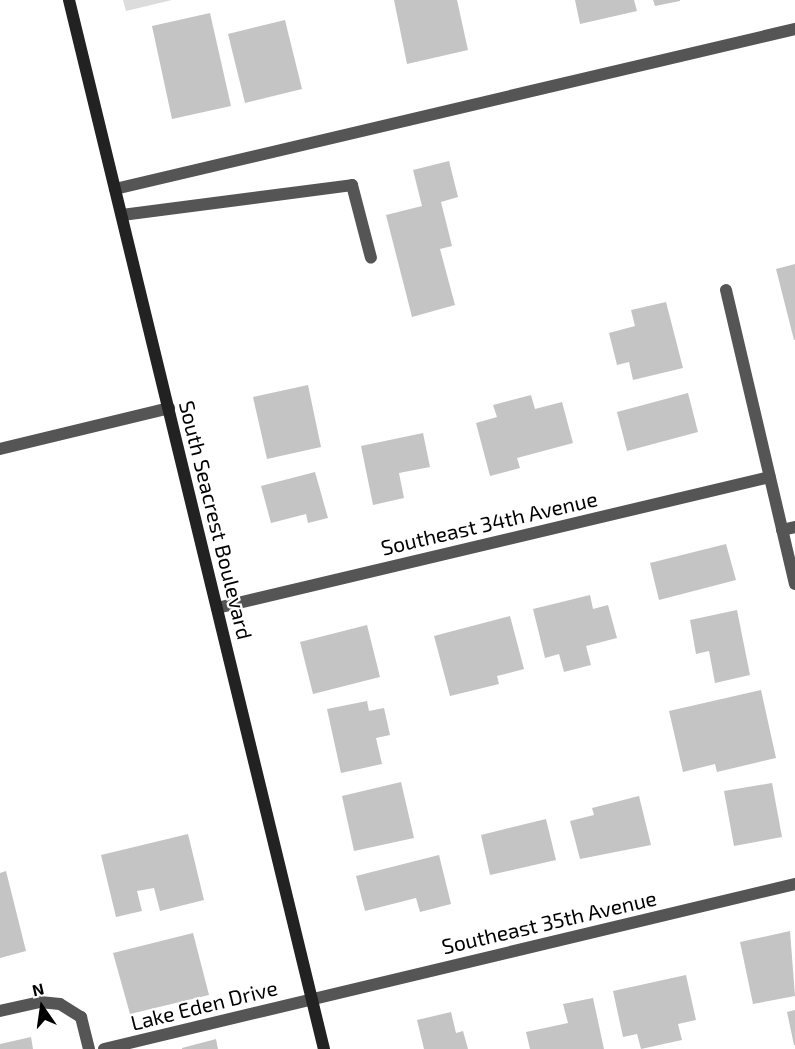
<!DOCTYPE html>
<style>
body{margin:0}
#map{position:relative;width:795px;height:1049px;overflow:hidden;background:#fff;font-family:"Exo 2",sans-serif}
div>[style]{position:absolute}
.green>*{inset:0;background:#dcdcdc}
.building>*{inset:0;background:#c4c4c4}
.lane>*{height:12px;margin:-6px;padding:0 6px;transform-origin:6px;border-radius:6px;background:#555}
.street>*{height:12px;margin:-6px;padding:0 6px;transform-origin:6px;border-radius:6px;background:#555}
.secondary>*{height:12px;margin:-6px;padding:0 6px;transform-origin:6px;border-radius:6px;background:#222}
span{translate:-50% -50%;white-space:nowrap;text-align:center;line-height:1.15;-webkit-text-stroke:4.5px #fff;paint-order:stroke}
.street-label{font-size:21px;color:#000}
.north{position:absolute;left:12px;top:977px;width:60px;height:60px;-webkit-text-stroke:4px #fff;paint-order:stroke;rotate:347deg;font-size:16px;font-weight:700;line-height:24px;text-align:center;color:#000}
.north::after{content:'';display:block;margin:auto;width:21px;height:27px;background:#000;clip-path:polygon(50% 0,100% 100%,50% 72%,0 100%)}
</style>
<div id="map">
<div class="green">
<div style="clip-path:polygon(123px 0,172px 0,126px 11px)"></div>
</div>
<div class="building">
<div style="clip-path:polygon(394px 0,457px 0,468px 50px,407px 64px)"></div>
<div style="clip-path:polygon(575px 0,634px 0,637px 11px,580px 24px)"></div>
<div style="clip-path:polygon(653px 0,680px 0,680px 1px,655px 6px)"></div>
<div style="clip-path:polygon(210px 13px,231px 106px,172px 119px,152px 26px)"></div>
<div style="clip-path:polygon(285px 20px,302px 89px,245px 103px,228px 34px)"></div>
<div style="clip-path:polygon(449px 161px,458px 197px,441px 202px,452px 246px,440px 249px,455px 305px,412px 317px,386px 215px,422px 206px,413px 170px)"></div>
<div style="clip-path:polygon(795px 264px,795px 340px,794px 340px,776px 269px)"></div>
<div style="clip-path:polygon(666px 302px,683px 368px,633px 380px,629px 362px,617px 365px,609px 333px,635px 326px,631px 310px)"></div>
<div style="clip-path:polygon(308px 385px,321px 447px,267px 459px,253px 397px)"></div>
<div style="clip-path:polygon(688px 393px,698px 432px,627px 451px,617px 412px)"></div>
<div style="clip-path:polygon(531px 395px,535px 409px,562px 402px,573px 443px,517px 458px,520px 468px,490px 476px,476px 423px,497px 417px,493px 405px)"></div>
<div style="clip-path:polygon(423px 433px,430px 467px,399px 473px,404px 498px,373px 505px,361px 446px)"></div>
<div style="clip-path:polygon(315px 472px,328px 518px,308px 523px,306px 514px,271px 523px,261px 486px)"></div>
<div style="clip-path:polygon(726px 544px,736px 580px,659px 600px,650px 563px)"></div>
<div style="clip-path:polygon(590px 595px,593px 609px,608px 605px,617px 638px,586px 646px,591px 665px,564px 672px,559px 654px,545px 658px,533px 609px)"></div>
<div style="clip-path:polygon(737px 610px,750px 675px,715px 683px,709px 651px,696px 654px,690px 620px)"></div>
<div style="clip-path:polygon(510px 616px,524px 669px,497px 676px,499px 684px,450px 696px,434px 636px)"></div>
<div style="clip-path:polygon(367px 625px,380px 677px,313px 694px,300px 642px)"></div>
<div style="clip-path:polygon(761px 690px,776px 758px,717px 772px,715px 764px,683px 772px,669px 711px)"></div>
<div style="clip-path:polygon(367px 701px,369px 711px,384px 708px,390px 735px,376px 738px,382px 764px,341px 773px,327px 709px)"></div>
<div style="clip-path:polygon(401px 782px,414px 838px,354px 851px,342px 796px)"></div>
<div style="clip-path:polygon(772px 783px,782px 837px,734px 846px,724px 791px)"></div>
<div style="clip-path:polygon(639px 796px,651px 845px,580px 859px,570px 821px,594px 815px,592px 808px)"></div>
<div style="clip-path:polygon(546px 819px,556px 860px,490px 875px,481px 835px)"></div>
<div style="clip-path:polygon(188px 834px,204px 900px,160px 911px,154px 888px,137px 891px,142px 911px,116px 917px,101px 855px)"></div>
<div style="clip-path:polygon(439px 855px,451px 904px,420px 912px,416px 898px,365px 911px,356px 876px)"></div>
<div style="clip-path:polygon(6px 871px,26px 951px,0 958px,0 873px)"></div>
<div style="clip-path:polygon(790px 931px,795px 996px,753px 1004px,740px 942px)"></div>
<div style="clip-path:polygon(193px 933px,209px 995px,130px 1014px,113px 953px)"></div>
<div style="clip-path:polygon(686px 975px,696px 1020px,678px 1024px,682px 1040px,641px 1049px,637px 1034px,623px 1037px,613px 991px)"></div>
<div style="clip-path:polygon(593px 998px,604px 1049px,530px 1049px,526px 1032px,568px 1023px,563px 1004px)"></div>
<div style="clip-path:polygon(795px 1010px,795px 1045px,794px 1045px,787px 1012px)"></div>
<div style="clip-path:polygon(451px 1012px,456px 1033px,463px 1031px,468px 1049px,424px 1049px,417px 1020px)"></div>
<div style="clip-path:polygon(31px 1037px,33px 1049px,0 1049px,0 1044px)"></div>
<div style="clip-path:polygon(216px 1039px,218px 1049px,182px 1049px,182px 1048px)"></div>
</div>
<div class="lane">
<div style="left:115px;top:189px;width:699px;rotate:-13.24deg"></div>
<div style="left:122px;top:215px;width:232px;rotate:-7.4deg"></div>
<div style="left:352px;top:185px;width:75px;rotate:75.4deg"></div>
<div style="left:0;top:449px;width:174px;rotate:-13.6deg"></div>
</div>
<div class="street">
<div style="left:726px;top:290px;width:302px;rotate:76.8deg"></div>
<div style="left:782px;top:530px;width:13px;rotate:-13deg"></div>
<div style="left:217px;top:608px;width:568px;rotate:-13.33deg"></div>
<div style="left:0;top:1011px;width:41px;rotate:-12.7deg"></div>
<div style="left:40px;top:1002px;width:20px;rotate:6deg"></div>
<div style="left:60px;top:1004px;width:25px;rotate:32deg"></div>
<div style="left:81px;top:1017px;width:33px;rotate:76deg"></div>
<div style="left:104px;top:1049px;width:710px;rotate:-13.43deg"></div>
</div>
<div class="secondary">
<div style="left:69px;top:0;width:1080px;rotate:76.34deg"></div>
</div>
<div class="street-label">
<span style="left:216px;top:520px;rotate:76deg">South Seacrest Boulevard</span>
<span style="left:489px;top:523px;rotate:-13deg">Southeast 34th Avenue</span>
<span style="left:549px;top:922px;rotate:-13deg">Southeast 35th Avenue</span>
<span style="left:204px;top:1005px;rotate:-14deg">Lake Eden Drive</span>
</div>
<div class="north">N</div>
</div>
